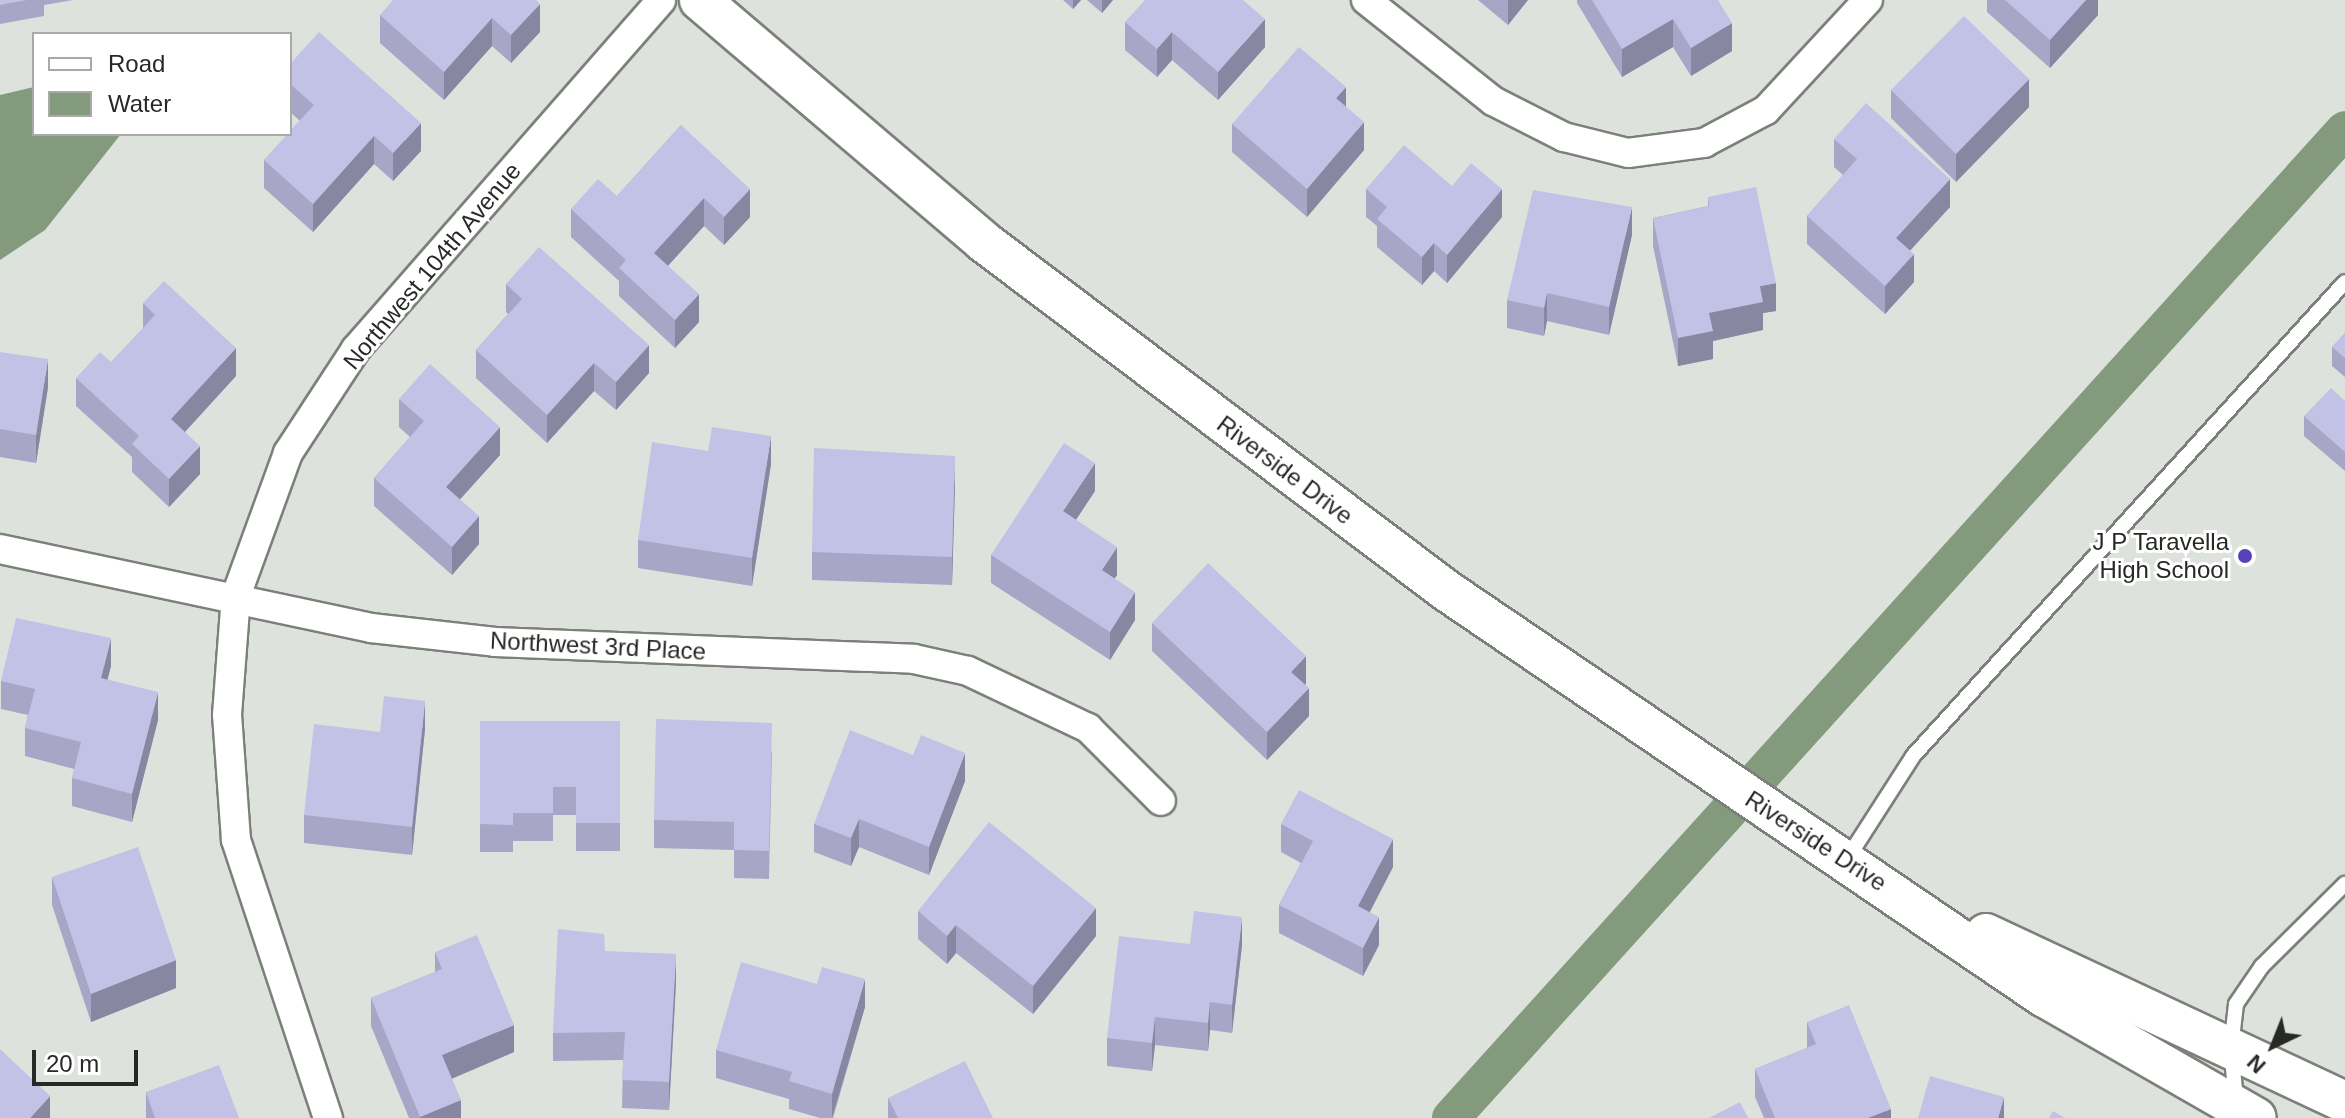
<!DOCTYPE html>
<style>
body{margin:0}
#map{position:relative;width:2345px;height:1118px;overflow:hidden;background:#dde3dc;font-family:Helvetica,sans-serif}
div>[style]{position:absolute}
.water>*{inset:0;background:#849a7c}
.canal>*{height:38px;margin:-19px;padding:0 19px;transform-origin:19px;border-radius:19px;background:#849a7c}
.roads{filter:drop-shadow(2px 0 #7c807a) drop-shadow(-2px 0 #7c807a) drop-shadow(0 2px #7c807a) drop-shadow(0 -2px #7c807a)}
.lane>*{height:14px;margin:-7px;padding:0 7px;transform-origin:7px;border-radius:7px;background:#fff}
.street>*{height:28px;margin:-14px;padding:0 14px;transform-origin:14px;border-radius:14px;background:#fff}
.secondary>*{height:40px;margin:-20px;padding:0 20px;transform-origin:20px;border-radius:20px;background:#fff}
.wall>*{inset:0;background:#a7a6c6}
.shaded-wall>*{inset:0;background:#8887a1}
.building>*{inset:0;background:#c2c1e6}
.dots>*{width:22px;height:22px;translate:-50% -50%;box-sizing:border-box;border:4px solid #fff;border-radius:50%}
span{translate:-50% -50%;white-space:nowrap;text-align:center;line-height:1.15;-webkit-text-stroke:6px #fff;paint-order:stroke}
.street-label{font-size:24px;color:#282927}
.poi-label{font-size:24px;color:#282927}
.right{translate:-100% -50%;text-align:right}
.legend{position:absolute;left:32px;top:32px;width:260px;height:104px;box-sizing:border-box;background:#fff;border:2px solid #a9a9a9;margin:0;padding:10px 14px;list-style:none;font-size:24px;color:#282927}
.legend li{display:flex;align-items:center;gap:16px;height:40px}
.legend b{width:40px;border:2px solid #a9a9a9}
.north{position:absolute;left:2233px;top:1006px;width:80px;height:80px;-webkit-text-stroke:6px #fff;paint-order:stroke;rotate:223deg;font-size:22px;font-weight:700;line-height:32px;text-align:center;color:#282927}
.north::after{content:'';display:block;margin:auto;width:28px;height:36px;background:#282927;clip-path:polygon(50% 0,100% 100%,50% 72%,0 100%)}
.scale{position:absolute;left:32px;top:1050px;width:106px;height:36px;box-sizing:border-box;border:4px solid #282927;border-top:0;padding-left:10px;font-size:24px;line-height:28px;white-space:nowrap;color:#282927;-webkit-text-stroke:6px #fff;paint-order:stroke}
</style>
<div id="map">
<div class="water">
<div style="clip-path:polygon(34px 87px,34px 134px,121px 134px,45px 230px,0 260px,0 95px)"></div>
</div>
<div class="canal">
<div style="left:1451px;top:1118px;width:1332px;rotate:-47.86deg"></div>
</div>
<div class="roads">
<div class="lane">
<div style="left:1847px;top:859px;width:122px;rotate:-57.3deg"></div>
<div style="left:1913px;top:756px;width:641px;rotate:-47.65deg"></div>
<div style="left:2236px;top:1100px;width:52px;rotate:-95.5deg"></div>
<div style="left:2231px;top:1048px;width:44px;rotate:-83.5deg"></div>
<div style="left:2236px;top:1004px;width:46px;rotate:-55.6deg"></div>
<div style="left:2262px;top:966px;width:117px;rotate:-44.7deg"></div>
</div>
<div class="street">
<div style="left:1366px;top:0;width:162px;rotate:38.5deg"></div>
<div style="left:1493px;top:101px;width:80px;rotate:26.9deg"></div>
<div style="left:1564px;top:137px;width:66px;rotate:14deg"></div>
<div style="left:1628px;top:153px;width:77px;rotate:-7.5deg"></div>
<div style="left:1704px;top:143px;width:70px;rotate:-28deg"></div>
<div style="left:1766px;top:110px;width:150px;rotate:-47.2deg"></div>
<div style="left:0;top:549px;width:379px;rotate:12deg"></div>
<div style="left:371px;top:628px;width:125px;rotate:6.4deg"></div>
<div style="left:495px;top:642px;width:419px;rotate:2.3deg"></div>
<div style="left:914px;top:659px;width:55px;rotate:12.5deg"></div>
<div style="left:968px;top:671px;width:133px;rotate:25.4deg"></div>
<div style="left:1088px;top:728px;width:103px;rotate:45deg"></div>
<div style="left:328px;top:1118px;width:293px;rotate:-108.3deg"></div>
<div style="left:236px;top:840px;width:125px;rotate:-94.1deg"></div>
<div style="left:227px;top:715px;width:119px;rotate:-85.7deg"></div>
<div style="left:236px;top:596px;width:152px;rotate:-70deg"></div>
<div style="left:288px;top:453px;width:124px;rotate:-56.8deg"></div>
<div style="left:356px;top:349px;width:463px;rotate:-48.8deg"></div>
</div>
<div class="secondary">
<div style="left:700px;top:0;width:373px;rotate:40.4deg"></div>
<div style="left:984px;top:242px;width:580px;rotate:37.01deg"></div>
<div style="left:1447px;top:591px;width:721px;rotate:34.2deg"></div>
<div style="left:2043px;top:996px;width:245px;rotate:29.8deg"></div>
<div style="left:1986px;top:934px;width:396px;rotate:25.1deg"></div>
</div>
</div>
<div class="wall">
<div style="clip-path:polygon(0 0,73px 0,44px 5px,44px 16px,0 24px)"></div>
<div style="clip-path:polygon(536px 0,540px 32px,511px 63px,492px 46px,444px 100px,380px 43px,380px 15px)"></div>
<div style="clip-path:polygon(1063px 0,1081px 0,1073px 9px)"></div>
<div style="clip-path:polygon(1087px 0,1113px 0,1102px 13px)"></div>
<div style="clip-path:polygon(1478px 0,1528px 0,1508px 25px)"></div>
<div style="clip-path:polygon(1577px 0,1718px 0,1732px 51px,1691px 76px,1673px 47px,1622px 77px,1577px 3px)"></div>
<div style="clip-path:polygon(1987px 0,2098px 0,2098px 15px,2050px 68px,1987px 12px)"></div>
<div style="clip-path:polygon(1125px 22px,1265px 47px,1218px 100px,1172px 60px,1157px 77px,1125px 50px)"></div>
<div style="clip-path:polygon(290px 64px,421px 151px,393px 181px,374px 164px,313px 232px,264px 188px,264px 160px,300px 121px,290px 112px)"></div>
<div style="clip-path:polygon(1891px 90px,2029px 107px,1956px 182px,1891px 118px)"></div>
<div style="clip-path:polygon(1346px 106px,1364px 150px,1307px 217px,1232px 152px,1232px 124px)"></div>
<div style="clip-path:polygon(681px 125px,750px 217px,724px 245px,704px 226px,668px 266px,699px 322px,675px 348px,619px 296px,619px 281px,571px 237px,571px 209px,617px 196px)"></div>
<div style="clip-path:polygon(1834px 139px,1950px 207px,1910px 250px,1914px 282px,1885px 314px,1807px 244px,1807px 216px,1843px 175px,1834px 167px)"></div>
<div style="clip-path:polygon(1366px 189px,1502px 217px,1447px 283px,1434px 271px,1422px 285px,1377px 247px,1377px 226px,1366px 217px)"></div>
<div style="clip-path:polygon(1708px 197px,1776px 311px,1763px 313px,1763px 330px,1713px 341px,1713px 359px,1678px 366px,1653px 246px,1653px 218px,1708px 206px)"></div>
<div style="clip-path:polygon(1632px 235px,1609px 335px,1547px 321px,1544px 336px,1507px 328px,1507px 300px)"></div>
<div style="clip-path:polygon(506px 284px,649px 373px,616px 410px,594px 391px,547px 443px,476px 378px,476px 350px,508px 314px,506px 312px)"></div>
<div style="clip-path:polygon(143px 303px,236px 376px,185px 432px,200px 474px,169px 507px,132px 472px,132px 457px,76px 406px,76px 378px,111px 362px,143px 329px)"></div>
<div style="clip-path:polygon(2345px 333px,2345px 377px,2332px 366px,2332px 347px)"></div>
<div style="clip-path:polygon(0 352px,48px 387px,36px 463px,0 457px)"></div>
<div style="clip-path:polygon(399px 399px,500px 455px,460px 499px,479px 544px,452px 575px,374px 506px,374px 478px,410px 437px,399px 427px)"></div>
<div style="clip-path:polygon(2345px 401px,2345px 471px,2304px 436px,2304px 416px)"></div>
<div style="clip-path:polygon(771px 464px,752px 586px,638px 568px,638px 540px)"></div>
<div style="clip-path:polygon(955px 484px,952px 585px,812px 580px,812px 552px)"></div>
<div style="clip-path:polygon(1095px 491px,1076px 520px,1117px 575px,1114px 578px,1135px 620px,1110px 660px,991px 583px,991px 555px)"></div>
<div style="clip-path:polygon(1152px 623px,1306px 684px,1305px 685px,1309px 716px,1267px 760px,1152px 651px)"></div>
<div style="clip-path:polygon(111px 666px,107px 679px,158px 720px,132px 822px,72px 806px,72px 778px,74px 769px,25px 756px,25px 728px,28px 715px,1px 709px,1px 681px)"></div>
<div style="clip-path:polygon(480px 721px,620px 721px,620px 851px,576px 851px,576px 815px,553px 815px,553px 841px,513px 841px,513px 852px,480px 852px)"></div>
<div style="clip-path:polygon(425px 729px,412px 855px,304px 843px,304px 815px,380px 732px)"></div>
<div style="clip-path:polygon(772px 751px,769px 879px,734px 878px,734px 850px,654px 848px,654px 820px)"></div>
<div style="clip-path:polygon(965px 781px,929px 875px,859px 847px,851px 866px,814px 852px,814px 824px)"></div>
<div style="clip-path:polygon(1281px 824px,1393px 867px,1370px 912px,1379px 945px,1363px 976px,1279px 933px,1279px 905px,1301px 863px,1281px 852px)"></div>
<div style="clip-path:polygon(52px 877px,176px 988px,91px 1022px,52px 905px)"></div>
<div style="clip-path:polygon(918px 911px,1096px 936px,1033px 1014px,956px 953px,947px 964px,918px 939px)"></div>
<div style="clip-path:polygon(1190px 944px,1242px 945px,1232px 1033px,1210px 1030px,1208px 1051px,1155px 1045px,1152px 1071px,1107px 1066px,1107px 1038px)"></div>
<div style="clip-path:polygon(605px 951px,676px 982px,669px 1110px,622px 1108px,623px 1060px,553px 1061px,553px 1033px)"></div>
<div style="clip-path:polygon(435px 952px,514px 1052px,452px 1078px,461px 1118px,409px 1118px,371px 1026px,371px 998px,435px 972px)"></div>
<div style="clip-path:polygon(865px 1007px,833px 1118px,820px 1118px,789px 1109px,789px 1099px,716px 1078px,716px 1050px)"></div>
<div style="clip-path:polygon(1807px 1022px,1891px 1118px,1764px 1118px,1755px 1097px,1755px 1069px,1807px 1048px)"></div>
<div style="clip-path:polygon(146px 1092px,239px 1118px,146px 1118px)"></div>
<div style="clip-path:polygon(888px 1098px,993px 1118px,888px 1118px)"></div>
</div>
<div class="shaded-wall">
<div style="clip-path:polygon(1073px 0,1081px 0,1073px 9px)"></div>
<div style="clip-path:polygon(1102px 0,1113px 0,1102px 13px)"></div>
<div style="clip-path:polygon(1508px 0,1528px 0,1508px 25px)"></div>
<div style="clip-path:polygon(2086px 0,2098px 0,2098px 15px,2050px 68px,2050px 40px)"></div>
<div style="clip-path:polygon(540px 4px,540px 32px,511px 63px,511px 35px)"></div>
<div style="clip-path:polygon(492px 18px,492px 46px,444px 100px,444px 72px)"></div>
<div style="clip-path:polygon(1265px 19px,1265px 47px,1218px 100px,1218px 72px)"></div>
<div style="clip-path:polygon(1673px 19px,1673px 47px,1622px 77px,1622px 49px)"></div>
<div style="clip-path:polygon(1732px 23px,1732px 51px,1691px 76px,1691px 48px)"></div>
<div style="clip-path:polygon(1172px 32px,1172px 60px,1157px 77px,1157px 49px)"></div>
<div style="clip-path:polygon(2029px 79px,2029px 107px,1956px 182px,1956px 154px)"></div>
<div style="clip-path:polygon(1346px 87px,1346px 115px,1336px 98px)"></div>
<div style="clip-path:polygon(1364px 122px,1364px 150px,1307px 217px,1307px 189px)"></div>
<div style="clip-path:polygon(421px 123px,421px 151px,393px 181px,393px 153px)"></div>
<div style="clip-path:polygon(374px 136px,374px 164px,313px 232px,313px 204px)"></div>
<div style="clip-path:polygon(1950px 179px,1950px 207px,1896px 266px,1896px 238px)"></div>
<div style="clip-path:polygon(750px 189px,750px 217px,724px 245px,724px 217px)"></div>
<div style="clip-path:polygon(1502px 189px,1502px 217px,1447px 283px,1447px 255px)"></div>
<div style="clip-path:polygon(704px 198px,704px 226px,654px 281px,654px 253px)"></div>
<div style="clip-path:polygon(1632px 207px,1632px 235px,1609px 335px,1609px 307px)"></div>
<div style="clip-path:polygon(1434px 243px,1434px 271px,1422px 285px,1422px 257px)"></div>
<div style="clip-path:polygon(1914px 254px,1914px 282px,1885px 314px,1885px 286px)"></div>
<div style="clip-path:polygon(1776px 283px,1776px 311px,1763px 313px,1763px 330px,1713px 341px,1713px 359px,1678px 366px,1678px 338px,1709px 313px,1760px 286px)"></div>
<div style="clip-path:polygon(1547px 293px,1547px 321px,1544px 336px,1544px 308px)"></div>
<div style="clip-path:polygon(699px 294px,699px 322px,675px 348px,675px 320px)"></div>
<div style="clip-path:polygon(649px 345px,649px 373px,616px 410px,616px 382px)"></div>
<div style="clip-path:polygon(236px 348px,236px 376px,171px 447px,171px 419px)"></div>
<div style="clip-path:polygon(48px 359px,48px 387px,36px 463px,36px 435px)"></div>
<div style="clip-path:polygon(594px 363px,594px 391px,547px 443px,547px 415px)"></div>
<div style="clip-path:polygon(500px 427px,500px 455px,446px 515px,446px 487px)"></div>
<div style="clip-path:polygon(771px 436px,771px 464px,752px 586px,752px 558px)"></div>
<div style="clip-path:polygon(200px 446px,200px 474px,169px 507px,169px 479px)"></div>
<div style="clip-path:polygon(955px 456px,955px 484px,952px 585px,952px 557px)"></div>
<div style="clip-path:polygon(1095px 463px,1095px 491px,1063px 539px,1063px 511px)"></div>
<div style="clip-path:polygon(479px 516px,479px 544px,452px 575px,452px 547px)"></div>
<div style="clip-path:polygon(1117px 547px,1117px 575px,1102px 598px,1102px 570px)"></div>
<div style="clip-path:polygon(1135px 592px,1135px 620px,1110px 660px,1110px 632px)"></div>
<div style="clip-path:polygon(111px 638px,111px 666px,101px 706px,101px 678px)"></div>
<div style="clip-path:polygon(1306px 656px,1306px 684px,1291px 700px,1291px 672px)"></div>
<div style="clip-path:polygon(1309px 688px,1309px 716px,1267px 760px,1267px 732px)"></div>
<div style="clip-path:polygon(158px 692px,158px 720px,132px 822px,132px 794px)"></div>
<div style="clip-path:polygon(425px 701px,425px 729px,412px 855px,412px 827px)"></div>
<div style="clip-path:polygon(965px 753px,965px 781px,929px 875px,929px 847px)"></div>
<div style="clip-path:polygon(859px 819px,859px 847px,851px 866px,851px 838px)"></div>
<div style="clip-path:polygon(1393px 839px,1393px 867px,1358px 934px,1358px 906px)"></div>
<div style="clip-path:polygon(1096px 908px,1096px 936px,1033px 1014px,1033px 986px)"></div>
<div style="clip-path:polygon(1242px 917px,1242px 945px,1232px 1033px,1232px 1005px)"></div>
<div style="clip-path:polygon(1379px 917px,1379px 945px,1363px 976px,1363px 948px)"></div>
<div style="clip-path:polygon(956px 925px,956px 953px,947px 964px,947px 936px)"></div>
<div style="clip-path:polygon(676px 954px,676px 982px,669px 1110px,669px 1082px)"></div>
<div style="clip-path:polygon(176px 960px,176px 988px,91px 1022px,91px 994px)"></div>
<div style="clip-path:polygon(865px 979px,865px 1007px,832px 1118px,832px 1094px)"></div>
<div style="clip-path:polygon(1210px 1002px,1210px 1030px,1208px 1051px,1208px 1023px)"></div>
<div style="clip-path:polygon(1155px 1017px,1155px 1045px,1152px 1071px,1152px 1043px)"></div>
<div style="clip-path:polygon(514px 1025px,514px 1052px,442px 1083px,442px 1055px)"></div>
<div style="clip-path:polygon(50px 1096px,50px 1118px,30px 1118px)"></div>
<div style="clip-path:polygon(2004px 1097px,2004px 1118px,1998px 1118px)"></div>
<div style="clip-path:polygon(461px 1100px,461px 1118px,420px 1118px,420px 1117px)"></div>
<div style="clip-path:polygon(1891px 1109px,1891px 1118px,1868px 1118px)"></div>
</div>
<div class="building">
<div style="clip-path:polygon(0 0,27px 0,0 5px)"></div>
<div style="clip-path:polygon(393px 0,536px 0,540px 4px,511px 35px,492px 18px,444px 72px,380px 15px)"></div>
<div style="clip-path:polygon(1145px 0,1243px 0,1265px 19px,1218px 72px,1172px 32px,1157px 49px,1125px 22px)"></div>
<div style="clip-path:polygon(1592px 0,1718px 0,1732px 23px,1691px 48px,1673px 19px,1622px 49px)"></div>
<div style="clip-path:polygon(2005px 0,2086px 0,2050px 40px)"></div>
<div style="clip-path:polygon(1964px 16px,2029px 79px,1956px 154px,1891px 90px)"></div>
<div style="clip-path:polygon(319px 32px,421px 123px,393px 153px,374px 136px,313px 204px,264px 160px,288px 134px,290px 134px,290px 131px,314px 105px,290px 84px,290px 64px)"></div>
<div style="clip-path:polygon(1299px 47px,1346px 87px,1336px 98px,1364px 122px,1307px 189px,1232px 124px)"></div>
<div style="clip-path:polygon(1866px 103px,1950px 179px,1896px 238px,1914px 254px,1885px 286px,1807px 216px,1857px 159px,1834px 139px)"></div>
<div style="clip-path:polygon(681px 125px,750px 189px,724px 217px,704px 198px,654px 253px,699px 294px,675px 320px,619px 268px,626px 260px,571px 209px,598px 179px,617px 196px)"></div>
<div style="clip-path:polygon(1404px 145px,1452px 186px,1471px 163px,1502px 189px,1447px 255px,1434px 243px,1422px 257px,1377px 219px,1387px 207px,1366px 189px)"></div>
<div style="clip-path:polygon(1756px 187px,1776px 283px,1760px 286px,1763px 302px,1709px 313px,1713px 331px,1678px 338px,1653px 218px,1709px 206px,1708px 197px)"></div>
<div style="clip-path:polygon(1533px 190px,1632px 207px,1609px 307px,1547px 293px,1544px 308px,1507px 300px)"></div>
<div style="clip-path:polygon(539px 247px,649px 345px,616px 382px,594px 363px,547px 415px,476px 350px,522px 299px,506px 284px)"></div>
<div style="clip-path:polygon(164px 281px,236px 348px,171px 419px,200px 446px,169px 479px,132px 444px,139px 436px,76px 378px,100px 352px,111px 362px,155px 315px,143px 303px)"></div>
<div style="clip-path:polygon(2345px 333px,2345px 358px,2332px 347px)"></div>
<div style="clip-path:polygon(0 352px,48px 359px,36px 435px,0 429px)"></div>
<div style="clip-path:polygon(430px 364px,500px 427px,446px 487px,479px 516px,452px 547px,374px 478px,424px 421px,399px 399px)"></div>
<div style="clip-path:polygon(2331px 388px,2345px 401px,2345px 452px,2304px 416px)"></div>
<div style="clip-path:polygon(712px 427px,771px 436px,752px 558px,638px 540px,652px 442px,708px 451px)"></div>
<div style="clip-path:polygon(1064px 443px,1095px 463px,1063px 511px,1117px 547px,1102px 570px,1135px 592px,1110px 632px,991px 555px)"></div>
<div style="clip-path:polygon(814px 448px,955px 456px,952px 557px,812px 552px)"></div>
<div style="clip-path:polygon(1208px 563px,1306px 656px,1291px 672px,1309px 688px,1267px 732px,1152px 623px)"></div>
<div style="clip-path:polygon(16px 618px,111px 638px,101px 678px,158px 692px,132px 794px,72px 778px,81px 742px,25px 728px,35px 689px,1px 681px)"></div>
<div style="clip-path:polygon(384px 696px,425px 701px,412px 827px,304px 815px,314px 724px,380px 732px)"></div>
<div style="clip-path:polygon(656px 719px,772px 723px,769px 851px,734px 850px,734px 822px,654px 820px)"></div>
<div style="clip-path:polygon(480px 721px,620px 721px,620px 823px,576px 823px,576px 787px,553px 787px,553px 813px,513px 813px,513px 825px,480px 824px)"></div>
<div style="clip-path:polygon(850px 730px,913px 755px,921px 735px,965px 753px,929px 847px,859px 819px,851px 838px,814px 824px)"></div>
<div style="clip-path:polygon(1299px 790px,1393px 839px,1358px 906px,1379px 917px,1363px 948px,1279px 905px,1313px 841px,1281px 824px)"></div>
<div style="clip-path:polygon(989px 822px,1096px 908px,1033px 986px,956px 925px,947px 936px,918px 911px)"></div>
<div style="clip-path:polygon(138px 847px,176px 960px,91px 994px,52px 877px)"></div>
<div style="clip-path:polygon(1194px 911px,1242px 917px,1232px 1005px,1210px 1002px,1208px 1023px,1155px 1017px,1152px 1043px,1107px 1038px,1119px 936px,1190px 944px)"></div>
<div style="clip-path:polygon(558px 929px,604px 934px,605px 951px,676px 954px,669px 1082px,622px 1080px,625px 1032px,553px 1033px)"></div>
<div style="clip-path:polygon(477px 935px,514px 1025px,442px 1055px,461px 1100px,420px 1117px,371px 998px,442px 969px,435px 952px)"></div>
<div style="clip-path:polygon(741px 962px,817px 984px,822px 967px,865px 979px,832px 1094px,789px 1081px,792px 1072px,716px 1050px)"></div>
<div style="clip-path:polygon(1849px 1005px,1891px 1109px,1868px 1118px,1775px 1118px,1755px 1069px,1816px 1044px,1807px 1022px)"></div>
<div style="clip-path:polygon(0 1049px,50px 1096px,30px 1118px,0 1118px)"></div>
<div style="clip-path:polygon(965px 1061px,993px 1118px,898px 1118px,888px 1098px)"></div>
<div style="clip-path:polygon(219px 1065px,239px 1118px,155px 1118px,146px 1092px)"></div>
<div style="clip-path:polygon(1930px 1076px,2004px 1097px,1998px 1118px,1918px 1118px)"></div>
<div style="clip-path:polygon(1740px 1102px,1748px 1118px,1709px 1118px)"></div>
<div style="clip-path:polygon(2053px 1111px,2065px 1118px,2049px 1118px)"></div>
</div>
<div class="dots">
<div style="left:2245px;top:556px;background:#5841b9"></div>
</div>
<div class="street-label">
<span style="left:432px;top:266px;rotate:-50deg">Northwest 104th Avenue</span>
<span style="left:1285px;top:470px;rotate:37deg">Riverside Drive</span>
<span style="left:598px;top:646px;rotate:3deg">Northwest 3rd Place</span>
<span style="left:1816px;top:841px;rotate:33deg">Riverside Drive</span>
</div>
<div class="poi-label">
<span class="right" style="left:2229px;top:556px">J P Taravella<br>High School</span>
</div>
<ul class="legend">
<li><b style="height:10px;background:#fff"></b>Road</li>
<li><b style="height:22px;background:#849a7c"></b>Water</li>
</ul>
<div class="north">N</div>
<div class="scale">20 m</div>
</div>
